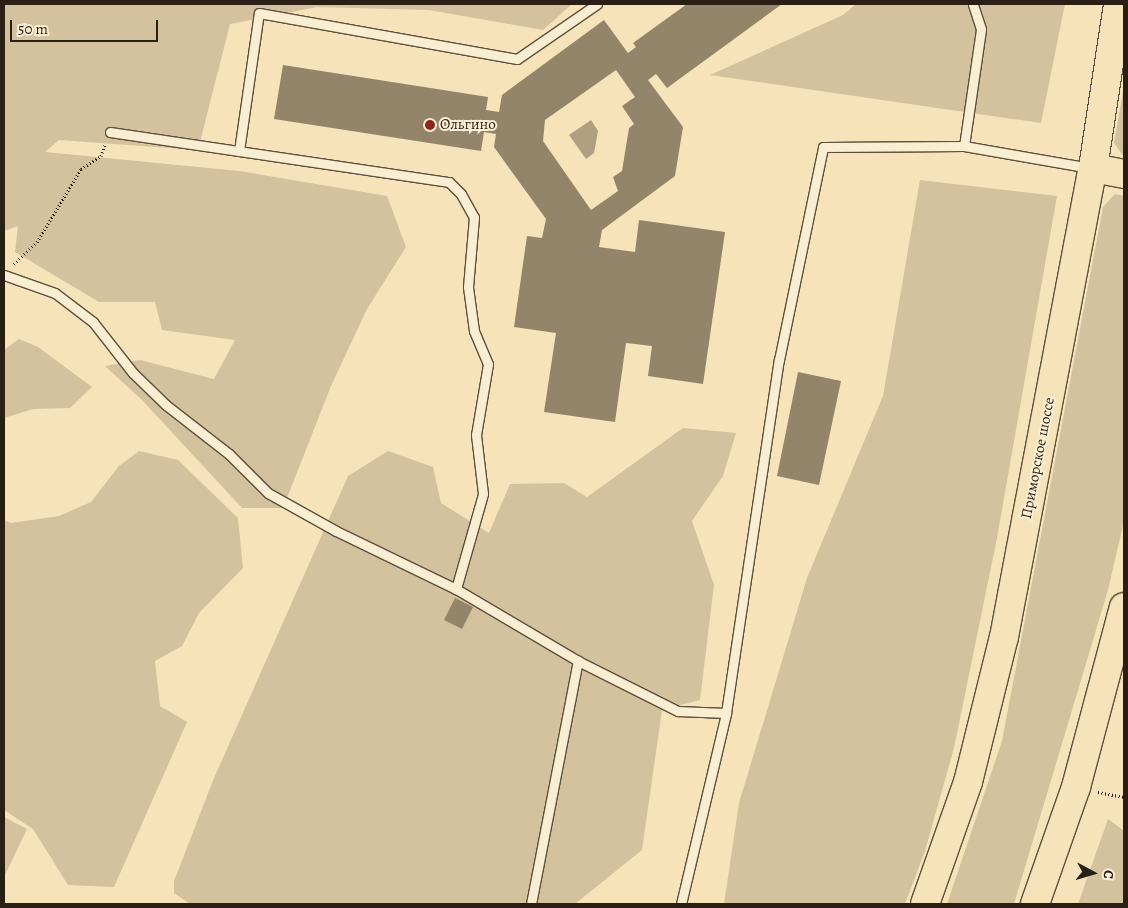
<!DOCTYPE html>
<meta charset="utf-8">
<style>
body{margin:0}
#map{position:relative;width:1128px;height:908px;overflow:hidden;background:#f6e3b9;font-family:Alegreya,serif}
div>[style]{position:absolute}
.green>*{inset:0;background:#d3c29d}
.water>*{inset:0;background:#b0a081}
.building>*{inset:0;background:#94856a}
.path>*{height:3px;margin-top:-1.5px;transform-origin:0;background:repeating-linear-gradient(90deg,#291f15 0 1px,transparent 0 3.5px)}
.roads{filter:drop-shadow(1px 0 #5c503e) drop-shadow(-1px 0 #5c503e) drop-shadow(0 1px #5c503e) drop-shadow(0 -1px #5c503e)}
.service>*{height:9px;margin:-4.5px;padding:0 4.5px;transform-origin:4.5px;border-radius:4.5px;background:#f9edd2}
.primary>*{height:28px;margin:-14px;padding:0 14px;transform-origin:14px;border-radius:14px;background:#f6e3b9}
.dots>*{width:14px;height:14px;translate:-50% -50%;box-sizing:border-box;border:2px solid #f9edd2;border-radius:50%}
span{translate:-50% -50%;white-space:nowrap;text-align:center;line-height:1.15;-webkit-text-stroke:4px #f9edd2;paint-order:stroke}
.poi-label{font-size:15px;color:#291f15}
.left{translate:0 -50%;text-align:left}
.street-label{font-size:15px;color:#291f15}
.frame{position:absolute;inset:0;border:5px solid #291f15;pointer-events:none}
.north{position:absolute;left:1068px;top:848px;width:50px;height:50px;-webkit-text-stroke:4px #f9edd2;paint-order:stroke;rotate:96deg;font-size:14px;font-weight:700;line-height:20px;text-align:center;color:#291f15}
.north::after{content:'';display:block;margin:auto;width:18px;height:22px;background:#291f15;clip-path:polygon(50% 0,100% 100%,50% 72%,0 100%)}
.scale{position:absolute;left:10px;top:20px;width:148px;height:22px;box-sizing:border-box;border:2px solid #291f15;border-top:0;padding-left:6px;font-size:15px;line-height:18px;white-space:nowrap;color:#291f15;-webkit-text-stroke:4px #f9edd2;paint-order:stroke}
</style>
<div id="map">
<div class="green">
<div style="clip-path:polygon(4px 4px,572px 4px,543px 30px,429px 10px,317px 7px,230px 24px,198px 150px,59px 140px,45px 152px,239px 171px,387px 196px,406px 247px,367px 309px,331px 386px,283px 508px,242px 508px,142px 400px,105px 366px,140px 360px,214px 379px,235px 340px,162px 330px,155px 302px,99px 302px,15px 252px,18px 226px,4px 231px)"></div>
<div style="clip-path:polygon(856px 4px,1065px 4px,1041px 123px,710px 75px,843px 15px)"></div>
<div style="clip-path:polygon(1124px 86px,1124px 157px,1114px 143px)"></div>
<div style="clip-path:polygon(920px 180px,1057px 196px,997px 538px,954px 748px,925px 851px,905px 904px,724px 904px,739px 803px,807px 578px,883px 396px)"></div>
<div style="clip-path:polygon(1115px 194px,1124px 196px,1124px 521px,1108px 590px,1014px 904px,947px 904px,1002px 741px,1103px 207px)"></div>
<div style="clip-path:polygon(19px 339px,38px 347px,92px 387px,70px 408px,33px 409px,4px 418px,4px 350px)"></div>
<div style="clip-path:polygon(683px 428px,736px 433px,723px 476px,692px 521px,714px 585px,700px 700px,662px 710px,642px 850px,575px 904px,190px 904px,174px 893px,174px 881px,214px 778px,348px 476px,388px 451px,433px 467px,441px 503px,489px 533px,510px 484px,564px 483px,587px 497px)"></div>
<div style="clip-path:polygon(139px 451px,178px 460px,238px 518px,243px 568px,199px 613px,182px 646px,155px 661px,160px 706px,187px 722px,114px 887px,68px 885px,33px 829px,4px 810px,4px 520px,11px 523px,59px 516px,91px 502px,119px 466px)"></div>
<div style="clip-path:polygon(4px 817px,27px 829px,4px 877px)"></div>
<div style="clip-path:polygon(1108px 819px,1124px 831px,1124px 904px,1078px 904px)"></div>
</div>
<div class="water">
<div style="clip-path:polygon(591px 120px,598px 131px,594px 153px,586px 159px,569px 135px)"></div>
</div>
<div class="building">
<div style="clip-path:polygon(evenodd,687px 4px,782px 4px,667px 88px,656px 74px,648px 80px,683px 127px,675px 176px,602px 230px,599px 247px,635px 252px,639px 220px,725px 232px,703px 384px,648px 376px,652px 346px,626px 343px,615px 422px,544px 412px,556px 333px,514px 327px,527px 236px,542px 238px,546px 219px,494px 147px,496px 134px,484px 132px,481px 151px,274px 119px,283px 65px,488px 97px,486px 110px,499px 112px,502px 95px,604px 20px,628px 53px,636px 47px,633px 43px,687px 4px,616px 70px,635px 97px,622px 106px,634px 124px,629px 128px,622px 171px,613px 177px,618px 191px,591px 210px,543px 141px,545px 120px,616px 70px)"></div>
<div style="clip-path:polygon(798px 372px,841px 381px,819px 485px,777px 476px)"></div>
<div style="clip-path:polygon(455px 598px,473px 607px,462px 629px,444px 620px)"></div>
</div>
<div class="path">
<div style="left:14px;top:264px;width:32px;rotate:-44deg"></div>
<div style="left:37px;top:242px;width:85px;rotate:-58.9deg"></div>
<div style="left:81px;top:169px;width:24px;rotate:-33deg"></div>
<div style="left:101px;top:156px;width:12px;rotate:-70deg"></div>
<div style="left:1098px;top:792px;width:26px;rotate:11deg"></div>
</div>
<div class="roads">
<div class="service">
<div style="left:110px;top:132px;width:343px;rotate:8.4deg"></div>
<div style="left:449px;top:182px;width:17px;rotate:45deg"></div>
<div style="left:461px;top:194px;width:26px;rotate:61deg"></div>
<div style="left:474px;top:217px;width:70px;rotate:94.9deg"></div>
<div style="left:468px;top:287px;width:44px;rotate:82.2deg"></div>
<div style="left:474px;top:331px;width:36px;rotate:67deg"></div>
<div style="left:488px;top:364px;width:72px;rotate:99.6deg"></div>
<div style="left:476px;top:435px;width:59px;rotate:83.2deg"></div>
<div style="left:483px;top:494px;width:99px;rotate:105.9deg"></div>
<div style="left:964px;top:146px;width:118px;rotate:-81.7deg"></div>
<div style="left:981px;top:29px;width:26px;rotate:-108deg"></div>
<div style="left:239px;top:151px;width:139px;rotate:-81.8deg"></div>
<div style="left:259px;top:13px;width:262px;rotate:10.1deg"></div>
<div style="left:517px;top:59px;width:97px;rotate:-34.5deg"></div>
<div style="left:4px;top:275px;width:54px;rotate:19.4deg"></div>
<div style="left:55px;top:293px;width:48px;rotate:37.3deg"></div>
<div style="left:93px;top:322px;width:65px;rotate:51.9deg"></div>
<div style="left:133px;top:373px;width:46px;rotate:44.1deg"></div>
<div style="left:166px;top:405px;width:80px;rotate:37.9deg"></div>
<div style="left:229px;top:454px;width:55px;rotate:45deg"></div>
<div style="left:268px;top:493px;width:78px;rotate:29.2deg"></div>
<div style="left:336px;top:531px;width:133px;rotate:25.8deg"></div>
<div style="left:456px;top:589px;width:142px;rotate:30.5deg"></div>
<div style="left:531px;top:904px;width:248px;rotate:-79.1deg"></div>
<div style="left:578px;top:661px;width:112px;rotate:26.6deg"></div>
<div style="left:678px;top:711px;width:48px;rotate:2.4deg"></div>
<div style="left:681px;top:904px;width:196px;rotate:-76.7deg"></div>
<div style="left:726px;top:713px;width:357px;rotate:-81.5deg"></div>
<div style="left:779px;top:360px;width:217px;rotate:-78.3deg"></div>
<div style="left:823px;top:147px;width:141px;rotate:-0.4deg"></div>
<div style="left:964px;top:146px;width:128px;rotate:9.9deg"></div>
</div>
<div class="primary">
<div style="left:1093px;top:168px;width:32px;rotate:11deg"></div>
<div style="left:925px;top:904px;width:129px;rotate:-70.6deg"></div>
<div style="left:968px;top:782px;width:149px;rotate:-76.1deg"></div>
<div style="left:1004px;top:637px;width:477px;rotate:-79.3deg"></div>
<div style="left:1093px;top:168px;width:166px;rotate:-81.3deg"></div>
<div style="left:1035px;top:904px;width:124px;rotate:-70.7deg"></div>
<div style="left:1076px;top:787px;width:186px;rotate:-75.1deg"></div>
</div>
</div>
<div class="dots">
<div style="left:430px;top:125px;background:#8f2418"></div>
</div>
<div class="poi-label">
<span class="left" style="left:440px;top:125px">Ольгино</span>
</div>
<div class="street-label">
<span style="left:1038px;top:458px;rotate:-79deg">Приморское шоссе</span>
</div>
<div class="frame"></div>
<div class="north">С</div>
<div class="scale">50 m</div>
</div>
